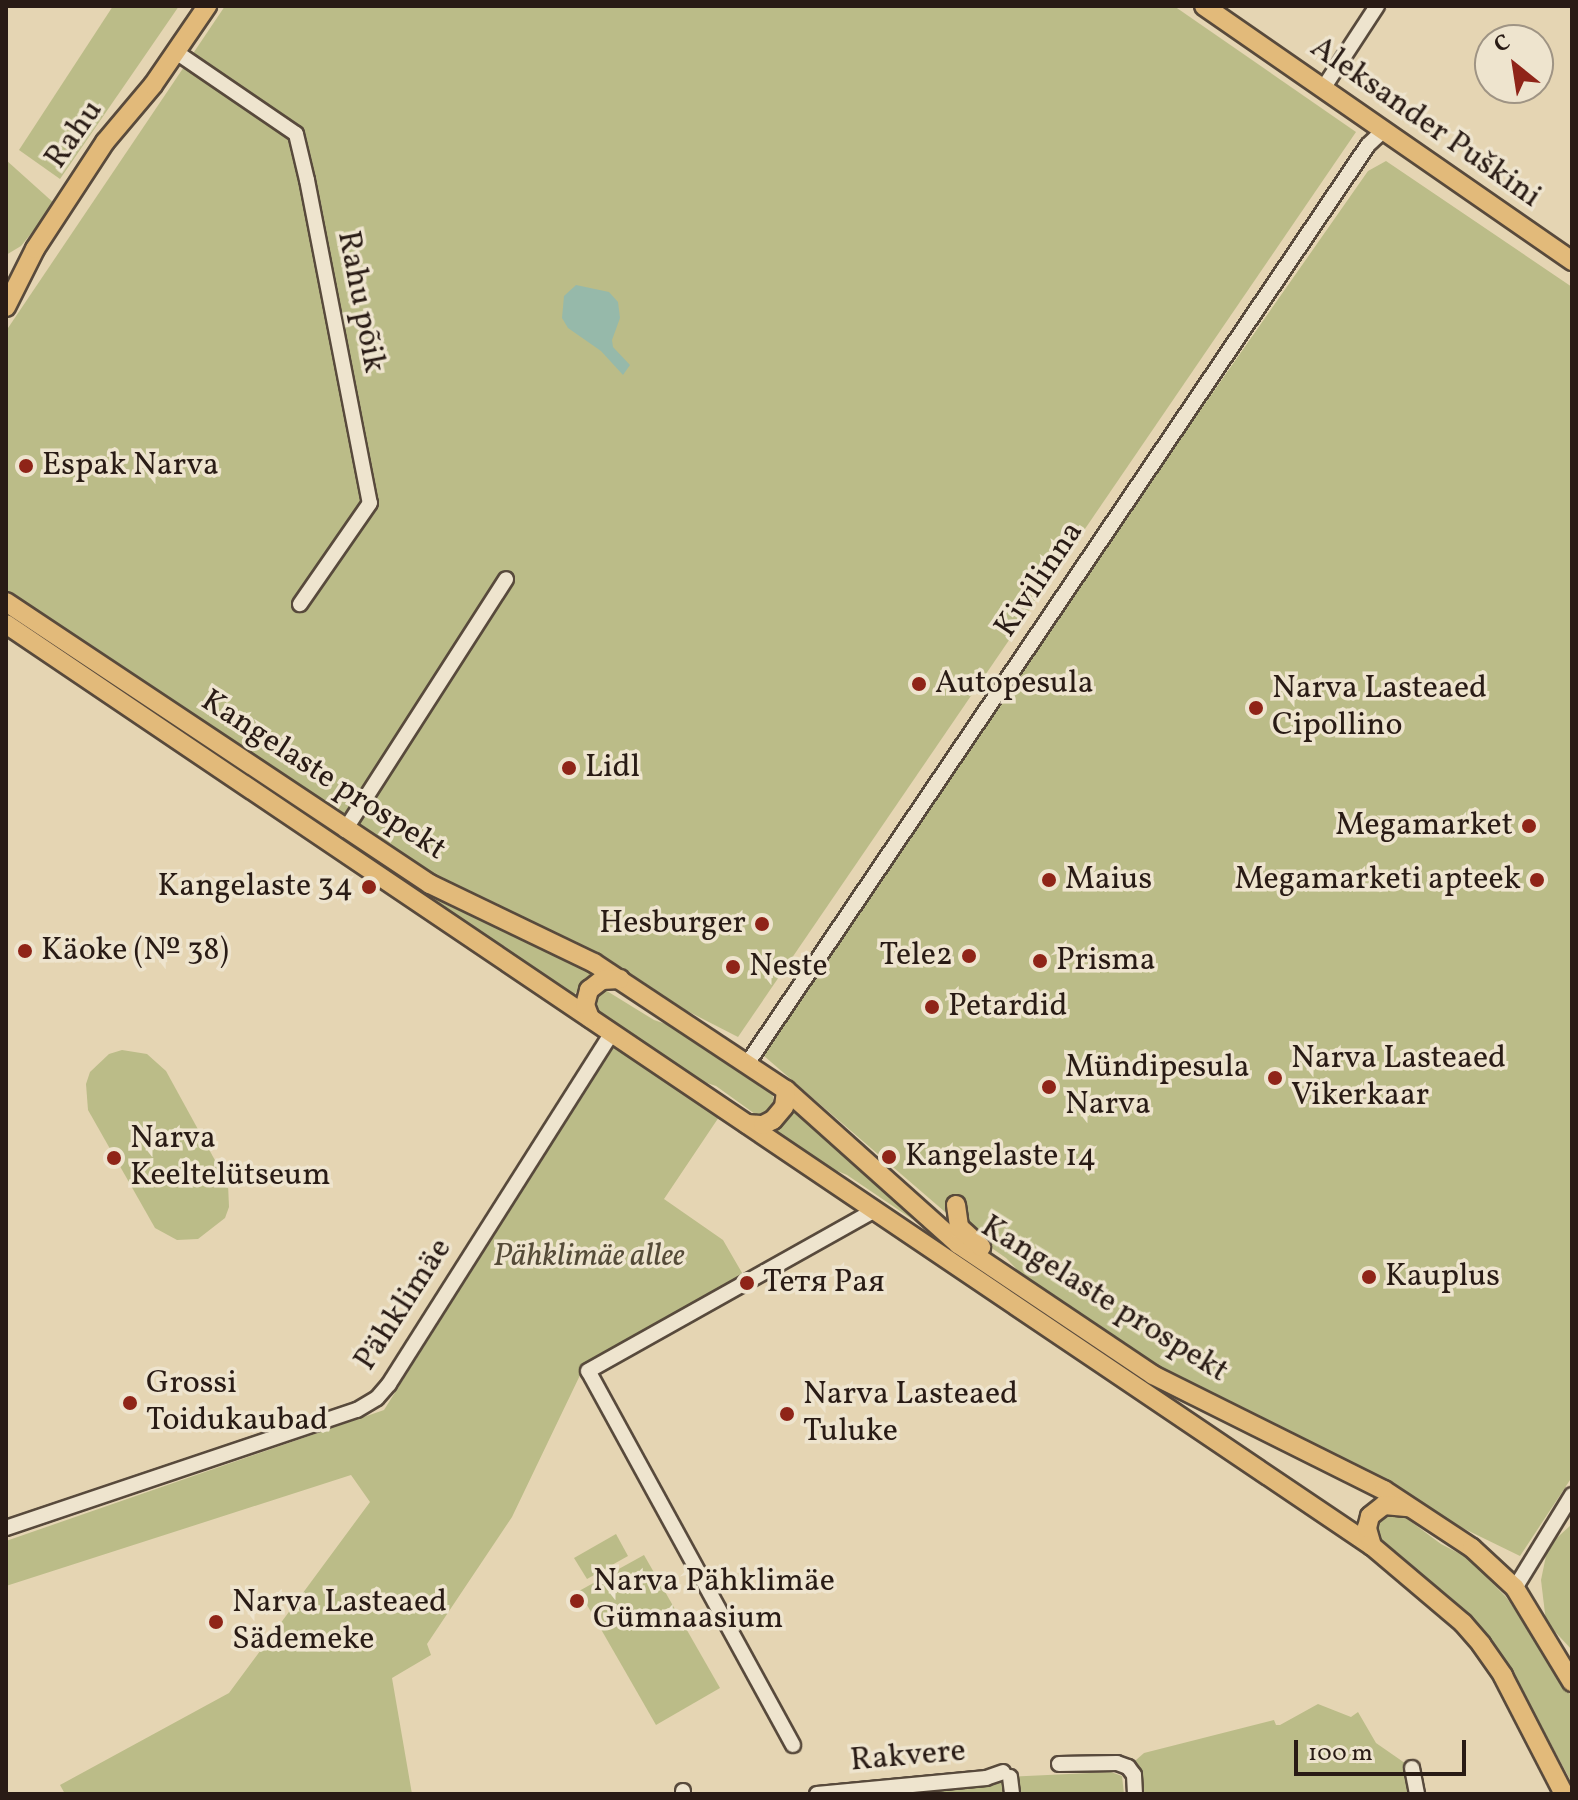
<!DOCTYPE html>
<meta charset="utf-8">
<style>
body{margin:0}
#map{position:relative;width:1578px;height:1800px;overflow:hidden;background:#e5d5b3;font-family:Vollkorn,serif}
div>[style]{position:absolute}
.green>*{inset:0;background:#bbbc88}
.water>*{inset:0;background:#96b9aa}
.roads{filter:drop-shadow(2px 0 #584a3c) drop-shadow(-2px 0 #584a3c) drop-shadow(0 2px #584a3c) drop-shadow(0 -2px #584a3c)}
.minor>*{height:14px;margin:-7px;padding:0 7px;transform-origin:7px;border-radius:7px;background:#eee4ce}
.major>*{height:18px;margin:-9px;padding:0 9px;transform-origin:9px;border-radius:9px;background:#e2ba7a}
.dots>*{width:22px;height:22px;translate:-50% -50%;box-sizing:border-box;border:4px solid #eee4ce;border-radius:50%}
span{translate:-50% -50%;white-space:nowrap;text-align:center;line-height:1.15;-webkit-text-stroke:7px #eee4ce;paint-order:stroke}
.street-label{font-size:32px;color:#291b15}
.poi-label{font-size:32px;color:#291b15}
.left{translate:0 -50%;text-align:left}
.right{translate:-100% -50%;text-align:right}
.park-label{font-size:32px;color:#554b38;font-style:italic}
.frame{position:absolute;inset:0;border:8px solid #291b15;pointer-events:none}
.north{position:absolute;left:1474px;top:24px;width:80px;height:80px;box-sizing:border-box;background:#eee4ce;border:2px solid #9f9484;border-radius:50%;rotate:330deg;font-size:22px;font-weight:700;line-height:32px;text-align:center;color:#291b15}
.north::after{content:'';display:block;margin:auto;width:28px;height:36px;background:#8f2418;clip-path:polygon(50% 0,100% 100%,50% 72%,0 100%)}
.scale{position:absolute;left:1294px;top:1740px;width:172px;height:36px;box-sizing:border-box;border:4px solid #291b15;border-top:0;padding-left:10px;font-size:24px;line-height:28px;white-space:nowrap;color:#291b15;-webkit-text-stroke:6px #eee4ce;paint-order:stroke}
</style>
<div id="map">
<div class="green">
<div style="clip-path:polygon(113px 6px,179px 6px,60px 179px,19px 150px)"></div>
<div style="clip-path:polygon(225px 6px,1174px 6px,1356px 132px,738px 1037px,393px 860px,6px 593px,6px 331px)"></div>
<div style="clip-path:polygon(6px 160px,55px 204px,21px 246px,6px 255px)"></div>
<div style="clip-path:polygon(1386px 161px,1572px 287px,1572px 1477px,1520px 1556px,1196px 1398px,1035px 1288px,1006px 1258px,966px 1230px,757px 1050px,921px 809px,1368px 171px)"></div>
<div style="clip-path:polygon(420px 889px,594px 972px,572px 997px,418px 893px)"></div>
<div style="clip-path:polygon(602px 988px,654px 1020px,678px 1028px,772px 1092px,775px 1108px,765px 1115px,755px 1114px,716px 1086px,692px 1078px,596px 1012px,592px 995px)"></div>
<div style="clip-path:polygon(615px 1043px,721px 1114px,664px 1199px,723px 1240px,745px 1278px,583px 1369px,512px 1517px,427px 1644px,431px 1655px,392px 1678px,412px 1794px,65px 1794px,60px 1785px,229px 1693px,370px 1502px,351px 1475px,6px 1586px,6px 1541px,384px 1410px)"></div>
<div style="clip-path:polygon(122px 1050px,147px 1054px,166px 1071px,228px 1184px,229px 1207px,225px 1218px,198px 1239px,177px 1240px,155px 1228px,88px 1110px,86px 1084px,90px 1072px,109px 1054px)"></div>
<div style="clip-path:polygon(794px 1107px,912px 1218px,912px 1219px,847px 1175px,816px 1162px,771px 1132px)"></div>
<div style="clip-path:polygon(1385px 1514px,1402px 1515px,1441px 1544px,1468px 1558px,1506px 1597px,1524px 1622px,1572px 1698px,1572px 1783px,1516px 1679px,1470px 1619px,1433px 1583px,1378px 1539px,1377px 1519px)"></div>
<div style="clip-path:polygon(1572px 1524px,1572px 1650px,1546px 1622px,1541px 1580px,1548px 1546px)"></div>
<div style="clip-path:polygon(616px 1534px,628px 1556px,587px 1579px,574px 1558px)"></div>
<div style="clip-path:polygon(644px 1555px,720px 1688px,656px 1725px,579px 1591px)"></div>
<div style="clip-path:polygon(1318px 1704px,1351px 1717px,1358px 1712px,1376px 1743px,1412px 1768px,1416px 1794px,1132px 1794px,1128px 1767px,1144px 1753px,1274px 1720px,1276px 1725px,1280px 1725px)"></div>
<div style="clip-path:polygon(1111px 1772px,1122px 1776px,1124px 1794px,817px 1794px,985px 1778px)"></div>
</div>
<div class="water">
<div style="clip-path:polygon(576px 285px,609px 292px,618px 302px,620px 318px,612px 340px,613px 347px,630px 365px,623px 375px,601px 351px,568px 328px,562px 318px,564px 296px)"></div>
</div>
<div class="roads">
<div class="minor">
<div style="left:176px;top:52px;width:145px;rotate:34.3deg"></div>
<div style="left:296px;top:134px;width:47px;rotate:76.6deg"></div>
<div style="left:307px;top:180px;width:329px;rotate:79deg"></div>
<div style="left:370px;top:503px;width:123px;rotate:124.7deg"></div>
<div style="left:1324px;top:87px;width:97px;rotate:-56.8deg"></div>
<div style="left:345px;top:830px;width:298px;rotate:-57.3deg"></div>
<div style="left:747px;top:1064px;width:1109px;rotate:-55.95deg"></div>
<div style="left:1368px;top:145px;width:21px;rotate:-43deg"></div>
<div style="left:6px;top:1528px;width:370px;rotate:-18.6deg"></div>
<div style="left:357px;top:1410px;width:23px;rotate:-31deg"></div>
<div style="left:377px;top:1398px;width:18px;rotate:-49deg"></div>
<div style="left:389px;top:1384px;width:417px;rotate:-57.6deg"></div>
<div style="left:1515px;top:1588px;width:109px;rotate:-58.5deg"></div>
<div style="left:793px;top:1745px;width:426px;rotate:-118.7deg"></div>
<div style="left:588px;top:1371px;width:329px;rotate:-29.3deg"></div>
<div style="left:1059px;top:1764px;width:58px;rotate:-1deg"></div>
<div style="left:1117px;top:1763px;width:12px;rotate:20deg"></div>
<div style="left:1128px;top:1767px;width:10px;rotate:53deg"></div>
<div style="left:1134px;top:1775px;width:19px;rotate:87deg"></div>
<div style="left:1412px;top:1768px;width:26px;rotate:79deg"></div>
<div style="left:1010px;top:1777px;width:17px;rotate:83deg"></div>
<div style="left:683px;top:1791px;width:3px;rotate:90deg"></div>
<div style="left:817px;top:1794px;width:170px;rotate:-5.4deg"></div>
<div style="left:986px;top:1778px;width:18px;rotate:-19deg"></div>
</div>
<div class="major">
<div style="left:1204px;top:6px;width:448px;rotate:34.7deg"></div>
<div style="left:6px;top:307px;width:65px;rotate:-63.4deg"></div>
<div style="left:35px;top:249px;width:128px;rotate:-56.8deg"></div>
<div style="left:105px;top:142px;width:75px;rotate:-49.9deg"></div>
<div style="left:153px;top:85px;width:96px;rotate:-55.6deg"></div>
<div style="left:6px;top:602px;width:509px;rotate:33.63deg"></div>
<div style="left:430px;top:884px;width:182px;rotate:25.7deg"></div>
<div style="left:594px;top:963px;width:230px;rotate:33.5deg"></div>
<div style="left:786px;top:1090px;width:231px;rotate:41.8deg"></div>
<div style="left:958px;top:1244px;width:235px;rotate:33.9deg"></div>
<div style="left:1153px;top:1375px;width:258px;rotate:26.5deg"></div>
<div style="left:1384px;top:1490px;width:105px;rotate:33.4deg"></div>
<div style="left:1472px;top:1548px;width:59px;rotate:42.9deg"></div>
<div style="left:1515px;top:1588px;width:110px;rotate:58.8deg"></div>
<div style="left:6px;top:624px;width:1648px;rotate:34.02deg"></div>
<div style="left:1372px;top:1546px;width:119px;rotate:40.2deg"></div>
<div style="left:1463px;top:1623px;width:28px;rotate:49deg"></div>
<div style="left:1481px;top:1644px;width:39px;rotate:55deg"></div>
<div style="left:1503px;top:1676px;width:133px;rotate:62.7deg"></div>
<div style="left:590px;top:1018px;width:14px;rotate:-111deg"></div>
<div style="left:585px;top:1005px;width:16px;rotate:-75deg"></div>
<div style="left:589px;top:990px;width:16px;rotate:-38deg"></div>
<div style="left:602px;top:980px;width:18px;rotate:-3deg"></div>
<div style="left:747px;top:1124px;width:16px;rotate:4deg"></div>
<div style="left:763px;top:1125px;width:11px;rotate:-27deg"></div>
<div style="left:773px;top:1120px;width:17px;rotate:-50deg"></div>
<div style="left:784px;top:1107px;width:17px;rotate:-83deg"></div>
<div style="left:956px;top:1205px;width:22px;rotate:82deg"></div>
<div style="left:959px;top:1227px;width:30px;rotate:42deg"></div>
<div style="left:1372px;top:1546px;width:19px;rotate:-106deg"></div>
<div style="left:1367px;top:1528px;width:12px;rotate:-76deg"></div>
<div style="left:1370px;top:1516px;width:18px;rotate:-38deg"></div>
<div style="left:1384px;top:1505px;width:25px;rotate:5deg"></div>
</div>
</div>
<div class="dots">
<div style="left:26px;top:466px;background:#8f2418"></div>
<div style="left:919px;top:684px;background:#8f2418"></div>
<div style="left:1256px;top:708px;background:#8f2418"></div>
<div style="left:569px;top:768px;background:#8f2418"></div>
<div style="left:1529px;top:826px;background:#8f2418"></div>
<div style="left:1049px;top:880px;background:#8f2418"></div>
<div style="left:1537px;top:880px;background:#8f2418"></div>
<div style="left:369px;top:887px;background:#8f2418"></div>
<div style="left:762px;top:924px;background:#8f2418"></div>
<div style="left:25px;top:951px;background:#8f2418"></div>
<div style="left:969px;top:956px;background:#8f2418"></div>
<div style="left:1040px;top:961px;background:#8f2418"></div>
<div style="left:733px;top:967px;background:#8f2418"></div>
<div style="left:932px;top:1007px;background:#8f2418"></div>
<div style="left:1275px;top:1078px;background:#8f2418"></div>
<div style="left:1049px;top:1087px;background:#8f2418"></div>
<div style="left:889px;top:1157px;background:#8f2418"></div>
<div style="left:114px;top:1158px;background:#8f2418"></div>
<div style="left:1369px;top:1277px;background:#8f2418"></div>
<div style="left:747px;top:1283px;background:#8f2418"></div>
<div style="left:130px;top:1403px;background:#8f2418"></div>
<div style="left:787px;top:1414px;background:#8f2418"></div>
<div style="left:577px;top:1601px;background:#8f2418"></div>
<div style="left:216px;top:1622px;background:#8f2418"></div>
</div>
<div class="street-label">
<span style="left:1425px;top:123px;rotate:35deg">Aleksander Puškini</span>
<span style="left:75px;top:135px;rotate:-55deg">Rahu</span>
<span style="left:360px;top:302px;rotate:79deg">Rahu põik</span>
<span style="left:1040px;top:580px;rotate:-56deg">Kivilinna</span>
<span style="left:323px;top:776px;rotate:33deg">Kangelaste prospekt</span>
<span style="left:1104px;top:1300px;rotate:32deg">Kangelaste prospekt</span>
<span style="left:404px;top:1305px;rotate:-57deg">Pähklimäe</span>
<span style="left:908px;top:1757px;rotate:-5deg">Rakvere</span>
</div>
<div class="poi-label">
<span class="left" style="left:42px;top:466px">Espak Narva</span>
<span class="left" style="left:935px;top:684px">Autopesula</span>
<span class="left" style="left:1272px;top:708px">Narva Lasteaed<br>Cipollino</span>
<span class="left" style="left:585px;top:768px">Lidl</span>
<span class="right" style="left:1513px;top:826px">Megamarket</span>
<span class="left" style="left:1065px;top:880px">Maius</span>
<span class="right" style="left:1521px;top:880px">Megamarketi apteek</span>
<span class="right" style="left:353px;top:887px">Kangelaste 34</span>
<span class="right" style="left:746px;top:924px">Hesburger</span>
<span class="left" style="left:41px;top:951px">Käoke (№ 38)</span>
<span class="right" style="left:953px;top:956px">Tele2</span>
<span class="left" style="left:1056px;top:961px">Prisma</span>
<span class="left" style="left:749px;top:967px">Neste</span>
<span class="left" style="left:948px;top:1007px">Petardid</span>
<span class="left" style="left:1291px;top:1078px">Narva Lasteaed<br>Vikerkaar</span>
<span class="left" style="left:1065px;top:1087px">Mündipesula<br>Narva</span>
<span class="left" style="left:130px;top:1158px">Narva<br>Keeltelütseum</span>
<span class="left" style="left:905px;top:1157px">Kangelaste 14</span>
<span class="left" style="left:1385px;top:1277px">Kauplus</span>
<span class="left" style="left:763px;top:1283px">Тетя Рая</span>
<span class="left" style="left:146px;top:1403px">Grossi<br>Toidukaubad</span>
<span class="left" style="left:803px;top:1414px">Narva Lasteaed<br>Tuluke</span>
<span class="left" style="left:593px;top:1601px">Narva Pähklimäe<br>Gümnaasium</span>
<span class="left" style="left:232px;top:1622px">Narva Lasteaed<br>Sädemeke</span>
</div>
<div class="park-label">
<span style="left:589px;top:1257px">Pähklimäe allee</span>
</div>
<div class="frame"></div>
<div class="north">С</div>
<div class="scale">100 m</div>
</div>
